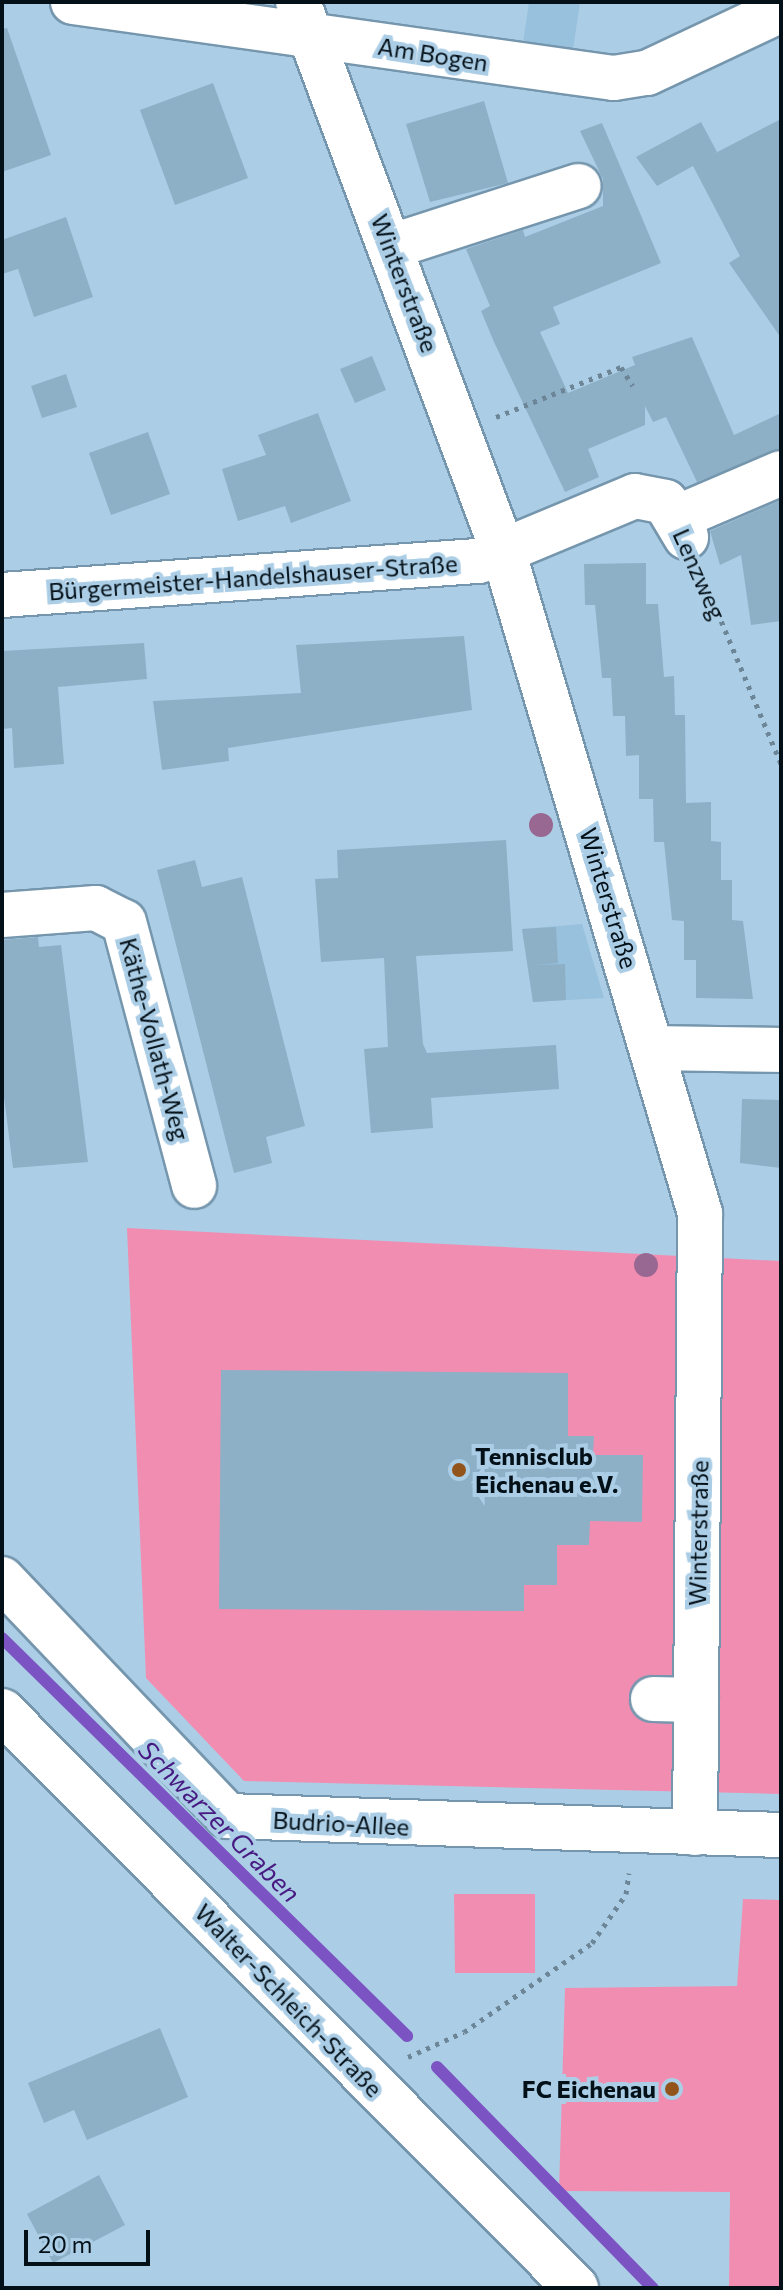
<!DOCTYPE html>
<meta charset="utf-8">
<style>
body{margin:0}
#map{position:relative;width:783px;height:2290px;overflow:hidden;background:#abcee6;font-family:Commissioner,sans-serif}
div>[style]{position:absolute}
.built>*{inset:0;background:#98c1dd}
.green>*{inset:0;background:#f28db2}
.stream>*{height:12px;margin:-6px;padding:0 6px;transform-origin:6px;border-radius:6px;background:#7c53c2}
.building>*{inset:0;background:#8db0c7}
.path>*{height:5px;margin-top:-2.5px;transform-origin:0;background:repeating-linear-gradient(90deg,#6c8698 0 4px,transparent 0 10px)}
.roads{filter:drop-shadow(2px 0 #7596ad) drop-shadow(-2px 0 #7596ad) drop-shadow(0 2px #7596ad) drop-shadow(0 -2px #7596ad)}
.minor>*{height:44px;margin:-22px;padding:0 22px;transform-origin:22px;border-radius:22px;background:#fff}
.trees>*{width:24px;height:24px;margin:-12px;border-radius:50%;background:#996892}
.dots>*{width:22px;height:22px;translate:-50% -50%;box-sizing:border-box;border:4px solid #abcee6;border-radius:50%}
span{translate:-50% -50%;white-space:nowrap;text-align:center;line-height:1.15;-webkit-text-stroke:8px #abcee6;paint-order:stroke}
.street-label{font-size:24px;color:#041018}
.poi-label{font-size:24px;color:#041018;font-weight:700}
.left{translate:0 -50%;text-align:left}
.right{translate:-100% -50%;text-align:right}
.water-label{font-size:26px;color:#471a81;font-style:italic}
.frame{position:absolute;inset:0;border:4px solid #041018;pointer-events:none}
.scale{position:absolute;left:24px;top:2230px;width:126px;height:36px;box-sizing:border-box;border:4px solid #041018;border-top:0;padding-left:10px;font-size:24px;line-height:28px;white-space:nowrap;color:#041018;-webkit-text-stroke:6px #abcee6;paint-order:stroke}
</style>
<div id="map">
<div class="built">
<div style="clip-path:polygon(529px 2px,580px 2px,573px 50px,523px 43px)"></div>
<div style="clip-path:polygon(582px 924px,604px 998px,533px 1002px,522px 929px)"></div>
</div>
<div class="green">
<div style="clip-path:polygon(127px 1228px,781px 1261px,781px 1794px,244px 1781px,146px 1678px)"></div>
<div style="clip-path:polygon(454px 1894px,535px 1894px,535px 1973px,455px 1973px)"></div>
<div style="clip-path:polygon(743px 1899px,781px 1900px,781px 2288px,729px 2288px,730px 2192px,559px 2191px,565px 1988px,737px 1986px)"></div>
</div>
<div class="stream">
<div style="left:2px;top:1638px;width:568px;rotate:44.5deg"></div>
<div style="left:437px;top:2067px;width:309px;rotate:45.7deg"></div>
</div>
<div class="building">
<div style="clip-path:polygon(7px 28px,51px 155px,2px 172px,2px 29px)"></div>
<div style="clip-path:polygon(213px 83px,248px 178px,175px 205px,140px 110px)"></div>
<div style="clip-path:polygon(484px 101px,508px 183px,430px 202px,406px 124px)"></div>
<div style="clip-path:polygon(781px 119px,781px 338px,729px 263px,740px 256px,693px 166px,657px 186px,636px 157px,701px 122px,717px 152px,702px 160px)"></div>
<div style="clip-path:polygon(602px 123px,661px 263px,553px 307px,560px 324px,540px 332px,568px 393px,635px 365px,632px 357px,692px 337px,734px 435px,781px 413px,781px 448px,697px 482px,666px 417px,653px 422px,645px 406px,645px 425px,588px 449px,599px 477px,565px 492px,494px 342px,481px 311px,490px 306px,466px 249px,523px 230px,525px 237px,603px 206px,603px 179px,580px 131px)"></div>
<div style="clip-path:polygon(66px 217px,93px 297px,34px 317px,18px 269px,2px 274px,2px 240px)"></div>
<div style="clip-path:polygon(372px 356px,386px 390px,355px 403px,340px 369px)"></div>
<div style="clip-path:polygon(66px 374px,77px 407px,42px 418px,31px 386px)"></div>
<div style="clip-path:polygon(318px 413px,351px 501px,291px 523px,285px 506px,238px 521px,222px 469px,266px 455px,258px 435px)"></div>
<div style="clip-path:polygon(148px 432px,170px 494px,111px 515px,89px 453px)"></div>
<div style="clip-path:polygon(781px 500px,781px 621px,751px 625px,741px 555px,720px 565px,710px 531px)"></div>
<div style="clip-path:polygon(646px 563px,646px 604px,658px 604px,664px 677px,674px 676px,675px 715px,685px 715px,686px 803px,711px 802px,711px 841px,721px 842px,721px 880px,732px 880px,732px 920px,743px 921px,753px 999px,696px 998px,696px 960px,684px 960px,684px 921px,672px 920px,664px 842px,654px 842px,653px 799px,639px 799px,639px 755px,626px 756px,625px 716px,613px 716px,611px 678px,602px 678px,595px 605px,585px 605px,584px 564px)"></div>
<div style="clip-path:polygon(464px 636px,472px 710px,228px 748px,229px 761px,162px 770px,153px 701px,301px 693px,296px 645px)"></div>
<div style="clip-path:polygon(144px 643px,147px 679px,58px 687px,64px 764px,14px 768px,12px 728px,2px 729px,2px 651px)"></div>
<div style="clip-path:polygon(506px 840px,513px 951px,416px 956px,423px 1044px,427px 1053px,556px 1045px,559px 1089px,431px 1098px,433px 1128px,371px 1133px,364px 1049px,388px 1047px,384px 958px,321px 962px,315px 879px,338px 878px,337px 850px)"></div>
<div style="clip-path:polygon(195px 860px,202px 887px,242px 877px,305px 1126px,266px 1137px,272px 1163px,234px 1173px,157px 870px)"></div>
<div style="clip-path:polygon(556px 927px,558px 963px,535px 965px,565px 964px,566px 1000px,533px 1002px,522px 929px)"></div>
<div style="clip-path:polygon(38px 937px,39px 947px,61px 945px,88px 1162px,13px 1168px,2px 1081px,2px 940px)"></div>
<div style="clip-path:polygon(742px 1099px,781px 1100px,781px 1168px,740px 1163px)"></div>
<div style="clip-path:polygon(221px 1370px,568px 1373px,568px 1436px,594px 1436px,593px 1455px,643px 1455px,642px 1522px,590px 1521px,589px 1545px,557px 1545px,557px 1585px,524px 1585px,524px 1611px,219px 1609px)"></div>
<div style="clip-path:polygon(160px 2028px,188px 2097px,87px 2140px,74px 2110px,44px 2123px,28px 2083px)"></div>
<div style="clip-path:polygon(99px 2175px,125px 2225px,53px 2263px,27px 2214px)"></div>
</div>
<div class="path">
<div style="left:496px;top:417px;width:135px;rotate:-21.8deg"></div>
<div style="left:621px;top:367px;width:22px;rotate:58deg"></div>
<div style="left:702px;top:575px;width:205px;rotate:67.3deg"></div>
<div style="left:408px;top:2057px;width:61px;rotate:-24.1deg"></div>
<div style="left:464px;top:2032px;width:156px;rotate:-34.8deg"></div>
<div style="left:592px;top:1943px;width:60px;rotate:-55.2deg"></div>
<div style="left:626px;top:1894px;width:21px;rotate:-82deg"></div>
</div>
<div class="roads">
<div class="minor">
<div style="left:73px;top:2px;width:546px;rotate:8deg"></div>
<div style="left:614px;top:78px;width:33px;rotate:-9deg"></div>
<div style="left:647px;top:73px;width:148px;rotate:-25.2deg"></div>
<div style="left:298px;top:2px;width:589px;rotate:69.54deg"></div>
<div style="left:504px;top:554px;width:688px;rotate:73.44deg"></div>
<div style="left:700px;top:1213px;width:620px;rotate:90.46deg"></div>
<div style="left:393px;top:246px;width:195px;rotate:-17.9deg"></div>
<div style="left:676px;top:518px;width:114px;rotate:-23.2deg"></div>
<div style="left:2px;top:595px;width:478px;rotate:-4.1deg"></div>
<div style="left:479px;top:561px;width:169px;rotate:-22.6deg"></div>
<div style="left:635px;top:496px;width:31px;rotate:11deg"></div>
<div style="left:665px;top:502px;width:41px;rotate:59deg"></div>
<div style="left:2px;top:915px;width:94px;rotate:-4.3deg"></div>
<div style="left:96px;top:908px;width:31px;rotate:27deg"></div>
<div style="left:124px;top:922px;width:273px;rotate:75.1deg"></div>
<div style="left:654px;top:1048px;width:127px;rotate:0.9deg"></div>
<div style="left:2px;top:1579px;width:327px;rotate:46.4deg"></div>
<div style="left:228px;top:1816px;width:553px;rotate:1.97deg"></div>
<div style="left:653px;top:1699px;width:43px;rotate:1.3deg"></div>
<div style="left:2px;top:1711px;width:814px;rotate:45.15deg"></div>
</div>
</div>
<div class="trees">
<div style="left:541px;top:825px"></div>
<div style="left:646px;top:1265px"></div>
</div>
<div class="dots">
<div style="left:459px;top:1470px;background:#93541b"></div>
<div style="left:672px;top:2089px;background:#93541b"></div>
</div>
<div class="street-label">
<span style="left:433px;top:54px;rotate:9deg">Am Bogen</span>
<span style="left:405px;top:283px;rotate:69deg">Winterstraße</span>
<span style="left:700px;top:574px;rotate:66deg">Lenzweg</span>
<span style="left:253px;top:577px;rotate:-4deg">Bürgermeister-Handelshauser-Straße</span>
<span style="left:609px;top:898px;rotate:73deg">Winterstraße</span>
<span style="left:155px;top:1039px;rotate:75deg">Käthe-Vollath-Weg</span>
<span style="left:698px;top:1533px;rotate:-89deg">Winterstraße</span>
<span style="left:341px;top:1823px;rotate:3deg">Budrio-Allee</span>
<span style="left:289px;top:2000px;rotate:46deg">Walter-Schleich-Straße</span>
</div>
<div class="poi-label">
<span class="left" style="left:475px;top:1470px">Tennisclub<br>Eichenau e.V.</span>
<span class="right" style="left:656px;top:2089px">FC Eichenau</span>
</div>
<div class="water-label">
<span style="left:220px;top:1821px;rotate:45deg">Schwarzer Graben</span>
</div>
<div class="frame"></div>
<div class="scale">20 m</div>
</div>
